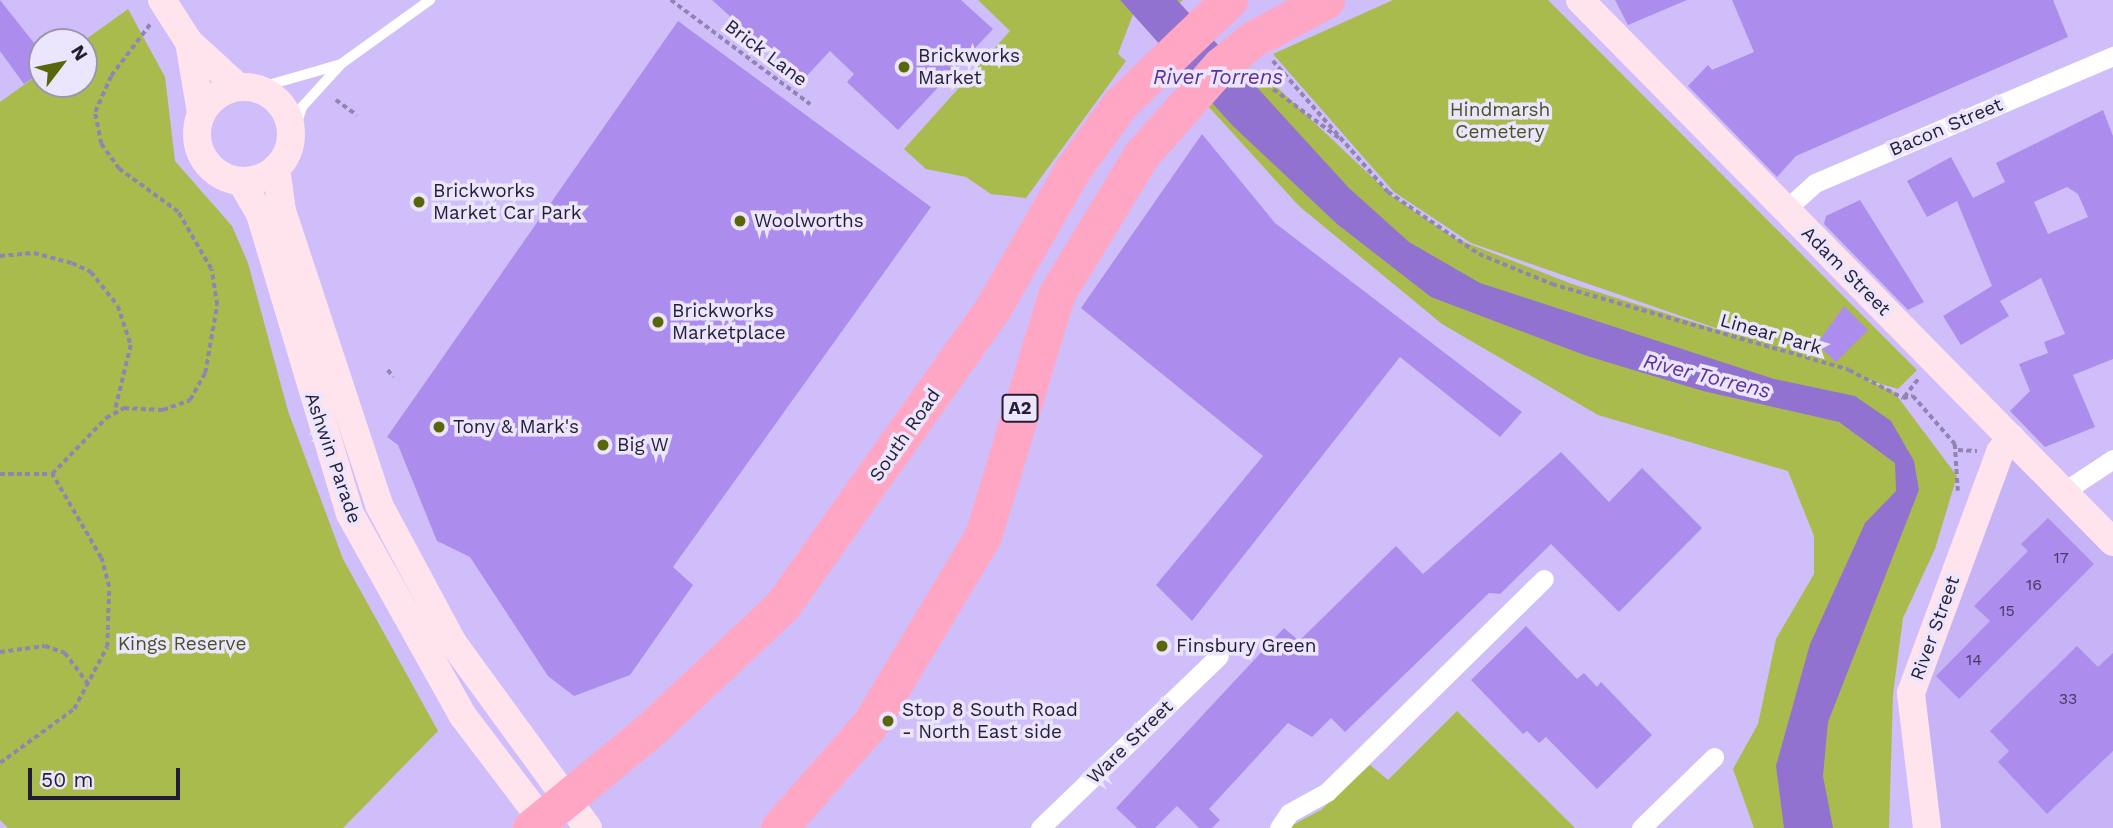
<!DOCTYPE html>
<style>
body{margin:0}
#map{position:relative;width:2113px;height:828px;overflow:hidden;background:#cfbef9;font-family:"Work Sans",sans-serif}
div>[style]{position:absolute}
.built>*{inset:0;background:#c7b4f6}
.green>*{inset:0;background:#a9bb4d}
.water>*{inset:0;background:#9272d1}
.building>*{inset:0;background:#ac8dee}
.path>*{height:3.5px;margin-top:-1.75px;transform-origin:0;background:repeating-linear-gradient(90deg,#9184b2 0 5px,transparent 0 8.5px)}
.lane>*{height:10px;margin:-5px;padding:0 5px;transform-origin:5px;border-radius:5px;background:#fff}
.street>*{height:19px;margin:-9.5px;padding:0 9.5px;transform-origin:9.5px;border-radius:9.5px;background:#fff}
.secondary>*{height:28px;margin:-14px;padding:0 14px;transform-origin:14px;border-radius:14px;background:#ffe4ee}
.secondary>.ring{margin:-14px;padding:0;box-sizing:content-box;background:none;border:28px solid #ffe4ee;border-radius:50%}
.highway>*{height:37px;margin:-18.5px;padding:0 18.5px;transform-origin:18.5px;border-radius:18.5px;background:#ffa6c5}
.dots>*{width:19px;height:19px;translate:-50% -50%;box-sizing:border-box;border:4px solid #ece5fe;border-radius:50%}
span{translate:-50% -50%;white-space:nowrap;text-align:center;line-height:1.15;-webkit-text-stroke:7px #ece5fe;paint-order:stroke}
.number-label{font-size:16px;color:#463962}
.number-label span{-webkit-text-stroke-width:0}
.shield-label span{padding:2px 5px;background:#ece5fe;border:2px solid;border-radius:5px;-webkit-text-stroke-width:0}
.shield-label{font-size:18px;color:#241d33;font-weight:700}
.street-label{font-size:19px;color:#241d33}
.poi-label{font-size:19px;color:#241d33}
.left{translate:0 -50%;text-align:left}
.park-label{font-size:19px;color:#4a5224}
.water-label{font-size:21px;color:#5e30a0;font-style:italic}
.north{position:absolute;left:28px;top:28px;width:70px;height:70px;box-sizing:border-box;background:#ece5fe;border:2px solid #9c95ad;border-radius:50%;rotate:58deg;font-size:19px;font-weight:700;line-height:28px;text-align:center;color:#241d33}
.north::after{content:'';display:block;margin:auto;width:24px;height:32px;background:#5a6609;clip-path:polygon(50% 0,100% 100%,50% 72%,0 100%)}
.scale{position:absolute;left:28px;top:768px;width:152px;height:32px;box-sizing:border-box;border:4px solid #241d33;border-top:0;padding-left:9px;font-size:21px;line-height:24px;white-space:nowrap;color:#241d33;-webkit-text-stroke:5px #ece5fe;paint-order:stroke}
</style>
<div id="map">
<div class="built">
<div style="clip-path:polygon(2011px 438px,2113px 542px,2113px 828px,1927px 828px,1911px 693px)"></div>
</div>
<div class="green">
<div style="clip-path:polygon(978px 0,1183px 0,1162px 17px,1135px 9px,1118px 54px,1126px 61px,1026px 198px,991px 194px,966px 177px,926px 169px,904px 149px,1010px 31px)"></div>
<div style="clip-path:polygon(1393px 0,1548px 0,1917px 370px,1898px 389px,1864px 379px,1894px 392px,1957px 476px,1935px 549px,1903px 618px,1893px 694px,1889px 828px,1754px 828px,1733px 769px,1758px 724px,1776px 639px,1814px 574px,1814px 536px,1788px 471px,1598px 415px,1442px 324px,1299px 206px,1207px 105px,1259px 70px,1392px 196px,1454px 238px,1572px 284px,1747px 339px,1471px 243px,1394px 192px,1273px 54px)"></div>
<div style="clip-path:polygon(128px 9px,165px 77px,175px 161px,232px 226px,248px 263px,288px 411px,343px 559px,438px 731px,343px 828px,8px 828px,0 820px,0 102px,42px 72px,42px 84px,84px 84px,82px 42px)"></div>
<div style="clip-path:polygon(1457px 711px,1575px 828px,1287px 828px,1321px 810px,1370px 765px,1388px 780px)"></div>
</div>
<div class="water">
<div style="clip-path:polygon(1120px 0,1177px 0,1349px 188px,1409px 242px,1480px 283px,1774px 379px,1855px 396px,1891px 421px,1914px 461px,1919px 490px,1828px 722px,1823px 776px,1833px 828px,1784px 828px,1776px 766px,1810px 644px,1865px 523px,1896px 491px,1895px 463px,1839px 422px,1703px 391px,1587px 356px,1431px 297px,1337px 224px,1232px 125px)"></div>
</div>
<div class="building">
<div style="clip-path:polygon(0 0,42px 53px,42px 72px,24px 84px,0 51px)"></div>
<div style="clip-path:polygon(712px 0,961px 0,993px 29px,898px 130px,847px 82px,854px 74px,830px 51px,802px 81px)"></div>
<div style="clip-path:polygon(1615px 0,1687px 0,1628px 25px)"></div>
<div style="clip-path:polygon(1732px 0,2053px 0,2068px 37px,1796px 156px,1777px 177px,1688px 86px,1708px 65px,1712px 70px,1754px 52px)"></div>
<div style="clip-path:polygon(678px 21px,931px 207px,673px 567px,693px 585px,630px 675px,574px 696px,548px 676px,470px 557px,437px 541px,398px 445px,387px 437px)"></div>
<div style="clip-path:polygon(evenodd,2103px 110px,2113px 136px,2113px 359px,2073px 375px,2095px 427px,2045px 447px,2010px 411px,2030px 391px,2019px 364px,2048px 353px,2044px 342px,2065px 334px,2041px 278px,2000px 301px,2009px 316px,1961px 345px,1943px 316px,1992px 286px,1957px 201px,1927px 217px,1907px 181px,1951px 157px,1973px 198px,2005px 182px,1996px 163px,2103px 110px,2067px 187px,2078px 194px,2088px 217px,2048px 234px,2034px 202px,2067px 187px)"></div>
<div style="clip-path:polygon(1202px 134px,1275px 223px,1522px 412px,1500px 437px,1400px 357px,1192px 621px,1156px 585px,1263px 456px,1081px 308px)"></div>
<div style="clip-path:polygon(1860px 200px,1924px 302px,1908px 310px,1824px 224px,1826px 216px)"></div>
<div style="clip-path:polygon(1844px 306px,1868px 330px,1836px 362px,1817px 344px)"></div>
<div style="clip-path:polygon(1561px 452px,1609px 502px,1642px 468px,1702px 528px,1619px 612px,1551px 544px,1500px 594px,1489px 593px,1345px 732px,1331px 718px,1312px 737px,1288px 723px,1209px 809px,1220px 820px,1212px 828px,1199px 828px,1177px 806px,1155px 828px,1137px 828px,1116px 808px,1284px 628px,1299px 641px,1396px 546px,1423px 574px)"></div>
<div style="clip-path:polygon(2048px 518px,2094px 564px,1959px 699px,1936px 676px,1990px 621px,1974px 606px,2028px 551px,2021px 544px)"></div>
<div style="clip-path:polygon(1526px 626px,1577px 679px,1584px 673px,1597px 687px,1601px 682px,1652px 735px,1597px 789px,1546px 737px,1539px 743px,1527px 731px,1523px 734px,1471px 680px)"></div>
<div style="clip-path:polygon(2077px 646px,2098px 667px,2113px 653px,2113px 751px,2047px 814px,1998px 762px,2009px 751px,1990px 731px)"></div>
</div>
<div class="path">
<div style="left:671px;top:0;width:174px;rotate:36.8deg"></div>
<div style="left:1273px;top:61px;width:174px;rotate:48.7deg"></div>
<div style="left:1388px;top:192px;width:110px;rotate:34.3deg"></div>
<div style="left:1479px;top:254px;width:79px;rotate:22.3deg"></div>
<div style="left:1552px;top:284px;width:309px;rotate:16.1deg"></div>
<div style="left:1849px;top:370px;width:61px;rotate:27.4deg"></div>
<div style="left:1903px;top:398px;width:10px;rotate:-11deg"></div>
<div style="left:1913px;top:396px;width:64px;rotate:48.8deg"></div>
<div style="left:1955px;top:444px;width:47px;rotate:86.3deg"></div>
<div style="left:1253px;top:74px;width:111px;rotate:36.6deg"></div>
<div style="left:336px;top:100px;width:26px;rotate:36deg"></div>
<div style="left:0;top:256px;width:34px;rotate:-5deg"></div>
<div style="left:34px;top:253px;width:39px;rotate:15deg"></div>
<div style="left:72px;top:263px;width:21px;rotate:25deg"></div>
<div style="left:91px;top:272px;width:43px;rotate:51.5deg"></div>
<div style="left:118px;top:306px;width:41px;rotate:71.6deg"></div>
<div style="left:131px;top:345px;width:68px;rotate:103.6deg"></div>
<div style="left:388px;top:370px;width:9px;rotate:54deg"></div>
<div style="left:1904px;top:397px;width:24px;rotate:-52deg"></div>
<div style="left:1958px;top:450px;width:19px;rotate:3deg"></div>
<div style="left:0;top:474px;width:52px"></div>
<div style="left:0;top:652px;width:45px;rotate:-7.6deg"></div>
<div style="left:45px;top:646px;width:21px;rotate:19deg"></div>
<div style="left:65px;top:653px;width:40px;rotate:53deg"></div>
<div style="left:0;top:763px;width:92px;rotate:-36.1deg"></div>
<div style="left:74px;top:709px;width:70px;rotate:-62deg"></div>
<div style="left:107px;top:647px;width:60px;rotate:-88.1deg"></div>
<div style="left:109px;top:587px;width:30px;rotate:-105deg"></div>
<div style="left:101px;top:558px;width:97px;rotate:-120.3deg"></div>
<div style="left:52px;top:474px;width:78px;rotate:-46deg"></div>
<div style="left:106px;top:418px;width:21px;rotate:-29deg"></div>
<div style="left:124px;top:408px;width:39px;rotate:3deg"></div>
<div style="left:163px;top:410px;width:29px;rotate:-20deg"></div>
<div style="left:190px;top:400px;width:31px;rotate:-61deg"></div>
<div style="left:205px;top:373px;width:69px;rotate:-80deg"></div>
<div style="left:217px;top:305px;width:36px;rotate:-99deg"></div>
<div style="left:211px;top:269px;width:66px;rotate:-120.1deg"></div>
<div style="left:178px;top:212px;width:73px;rotate:-143.9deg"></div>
<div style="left:119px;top:169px;width:31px;rotate:-126deg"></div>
<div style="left:101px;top:144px;width:33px;rotate:-101deg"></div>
<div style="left:95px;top:112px;width:39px;rotate:-66deg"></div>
<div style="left:111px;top:76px;width:66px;rotate:-53deg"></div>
</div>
<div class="lane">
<div style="left:258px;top:88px;width:83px;rotate:-16deg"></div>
<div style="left:290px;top:144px;width:39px;rotate:-72deg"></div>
<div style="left:302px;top:107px;width:58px;rotate:-47.8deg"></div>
<div style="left:341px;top:64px;width:110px;rotate:-35.7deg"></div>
</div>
<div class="street">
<div style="left:1785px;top:210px;width:40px;rotate:-42deg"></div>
<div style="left:1815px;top:183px;width:324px;rotate:-23.1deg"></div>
<div style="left:2063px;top:492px;width:60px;rotate:-33.4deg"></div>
<div style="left:1040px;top:828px;width:248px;rotate:-43.9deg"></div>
<div style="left:1279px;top:828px;width:18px;rotate:-56deg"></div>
<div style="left:1289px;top:813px;width:43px;rotate:-28.9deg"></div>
<div style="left:1327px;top:792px;width:304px;rotate:-44.5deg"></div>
<div style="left:1641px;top:828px;width:102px;rotate:-44.2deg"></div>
</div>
<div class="secondary">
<div style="left:162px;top:0;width:50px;rotate:57.3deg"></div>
<div style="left:189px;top:42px;width:65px;rotate:42.5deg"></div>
<div style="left:1580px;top:0;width:760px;rotate:45.48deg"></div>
<div style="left:189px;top:42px;width:72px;rotate:80.4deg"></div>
<div class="ring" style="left:197px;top:87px;width:66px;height:66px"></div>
<div style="left:276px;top:168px;width:43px;rotate:82.1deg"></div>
<div style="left:282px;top:211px;width:310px;rotate:71.7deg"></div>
<div style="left:379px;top:505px;width:157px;rotate:61.8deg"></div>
<div style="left:453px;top:643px;width:229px;rotate:53.9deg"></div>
<div style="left:241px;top:181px;width:38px;rotate:60deg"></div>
<div style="left:260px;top:214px;width:313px;rotate:73.3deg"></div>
<div style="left:350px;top:514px;width:231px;rotate:60.8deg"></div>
<div style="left:463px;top:716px;width:141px;rotate:52.8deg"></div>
<div style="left:1927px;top:828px;width:136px;rotate:-96.8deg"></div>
<div style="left:1911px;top:693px;width:257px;rotate:-69.7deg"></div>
<div style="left:2000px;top:452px;width:18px;rotate:-52deg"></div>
</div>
<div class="highway">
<div style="left:531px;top:828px;width:154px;rotate:-39.5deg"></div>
<div style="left:650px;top:730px;width:181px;rotate:-43.2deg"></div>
<div style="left:782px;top:606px;width:365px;rotate:-54.7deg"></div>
<div style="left:993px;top:308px;width:160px;rotate:-60.1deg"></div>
<div style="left:1073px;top:169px;width:80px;rotate:-54.1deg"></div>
<div style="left:1120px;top:104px;width:151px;rotate:-43.7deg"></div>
<div style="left:779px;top:828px;width:138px;rotate:-48.8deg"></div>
<div style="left:870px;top:724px;width:219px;rotate:-59deg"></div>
<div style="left:983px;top:536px;width:252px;rotate:-73.1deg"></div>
<div style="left:1056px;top:295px;width:164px;rotate:-58.7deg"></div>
<div style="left:1141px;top:155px;width:120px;rotate:-48.4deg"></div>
<div style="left:1221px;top:65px;width:41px;rotate:-39.1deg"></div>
<div style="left:1253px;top:39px;width:83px;rotate:-28.1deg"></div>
</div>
<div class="dots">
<div style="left:904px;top:67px;background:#5a6609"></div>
<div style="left:419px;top:202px;background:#5a6609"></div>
<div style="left:740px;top:221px;background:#5a6609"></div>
<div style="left:658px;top:322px;background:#5a6609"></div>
<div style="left:439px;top:427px;background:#5a6609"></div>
<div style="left:603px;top:445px;background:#5a6609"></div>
<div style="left:1162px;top:646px;background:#5a6609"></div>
<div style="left:888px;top:721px;background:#5a6609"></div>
</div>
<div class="number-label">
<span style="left:2061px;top:558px">17</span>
<span style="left:2034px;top:585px">16</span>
<span style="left:2007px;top:611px">15</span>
<span style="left:1974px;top:660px">14</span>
<span style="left:2068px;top:699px">33</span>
</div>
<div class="shield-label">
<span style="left:1020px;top:408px">A2</span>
</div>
<div class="street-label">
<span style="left:766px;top:53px;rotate:37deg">Brick Lane</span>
<span style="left:1946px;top:127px;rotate:-23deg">Bacon Street</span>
<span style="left:1846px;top:271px;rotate:45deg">Adam Street</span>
<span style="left:1771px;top:334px;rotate:16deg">Linear Park</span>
<span style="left:905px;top:435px;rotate:-55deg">South Road</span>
<span style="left:333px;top:458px;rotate:71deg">Ashwin Parade</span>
<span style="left:1935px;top:628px;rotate:-70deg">River Street</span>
<span style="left:1130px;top:742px;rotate:-44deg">Ware Street</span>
</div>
<div class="poi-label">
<span class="left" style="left:918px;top:67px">Brickworks<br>Market</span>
<span class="left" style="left:433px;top:202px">Brickworks<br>Market Car Park</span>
<span class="left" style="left:754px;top:221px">Woolworths</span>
<span class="left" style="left:672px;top:322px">Brickworks<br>Marketplace</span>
<span class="left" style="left:453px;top:427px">Tony &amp; Mark's</span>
<span class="left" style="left:617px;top:445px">Big W</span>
<span class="left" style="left:1176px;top:646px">Finsbury Green</span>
<span class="left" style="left:902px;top:721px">Stop 8 South Road<br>- North East side</span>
</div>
<div class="park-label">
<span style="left:1500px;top:121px">Hindmarsh<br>Cemetery</span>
<span style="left:182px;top:644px">Kings Reserve</span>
</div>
<div class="water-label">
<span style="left:1218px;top:77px">River Torrens</span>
<span style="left:1707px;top:376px;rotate:14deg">River Torrens</span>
</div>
<div class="north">N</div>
<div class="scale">50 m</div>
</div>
